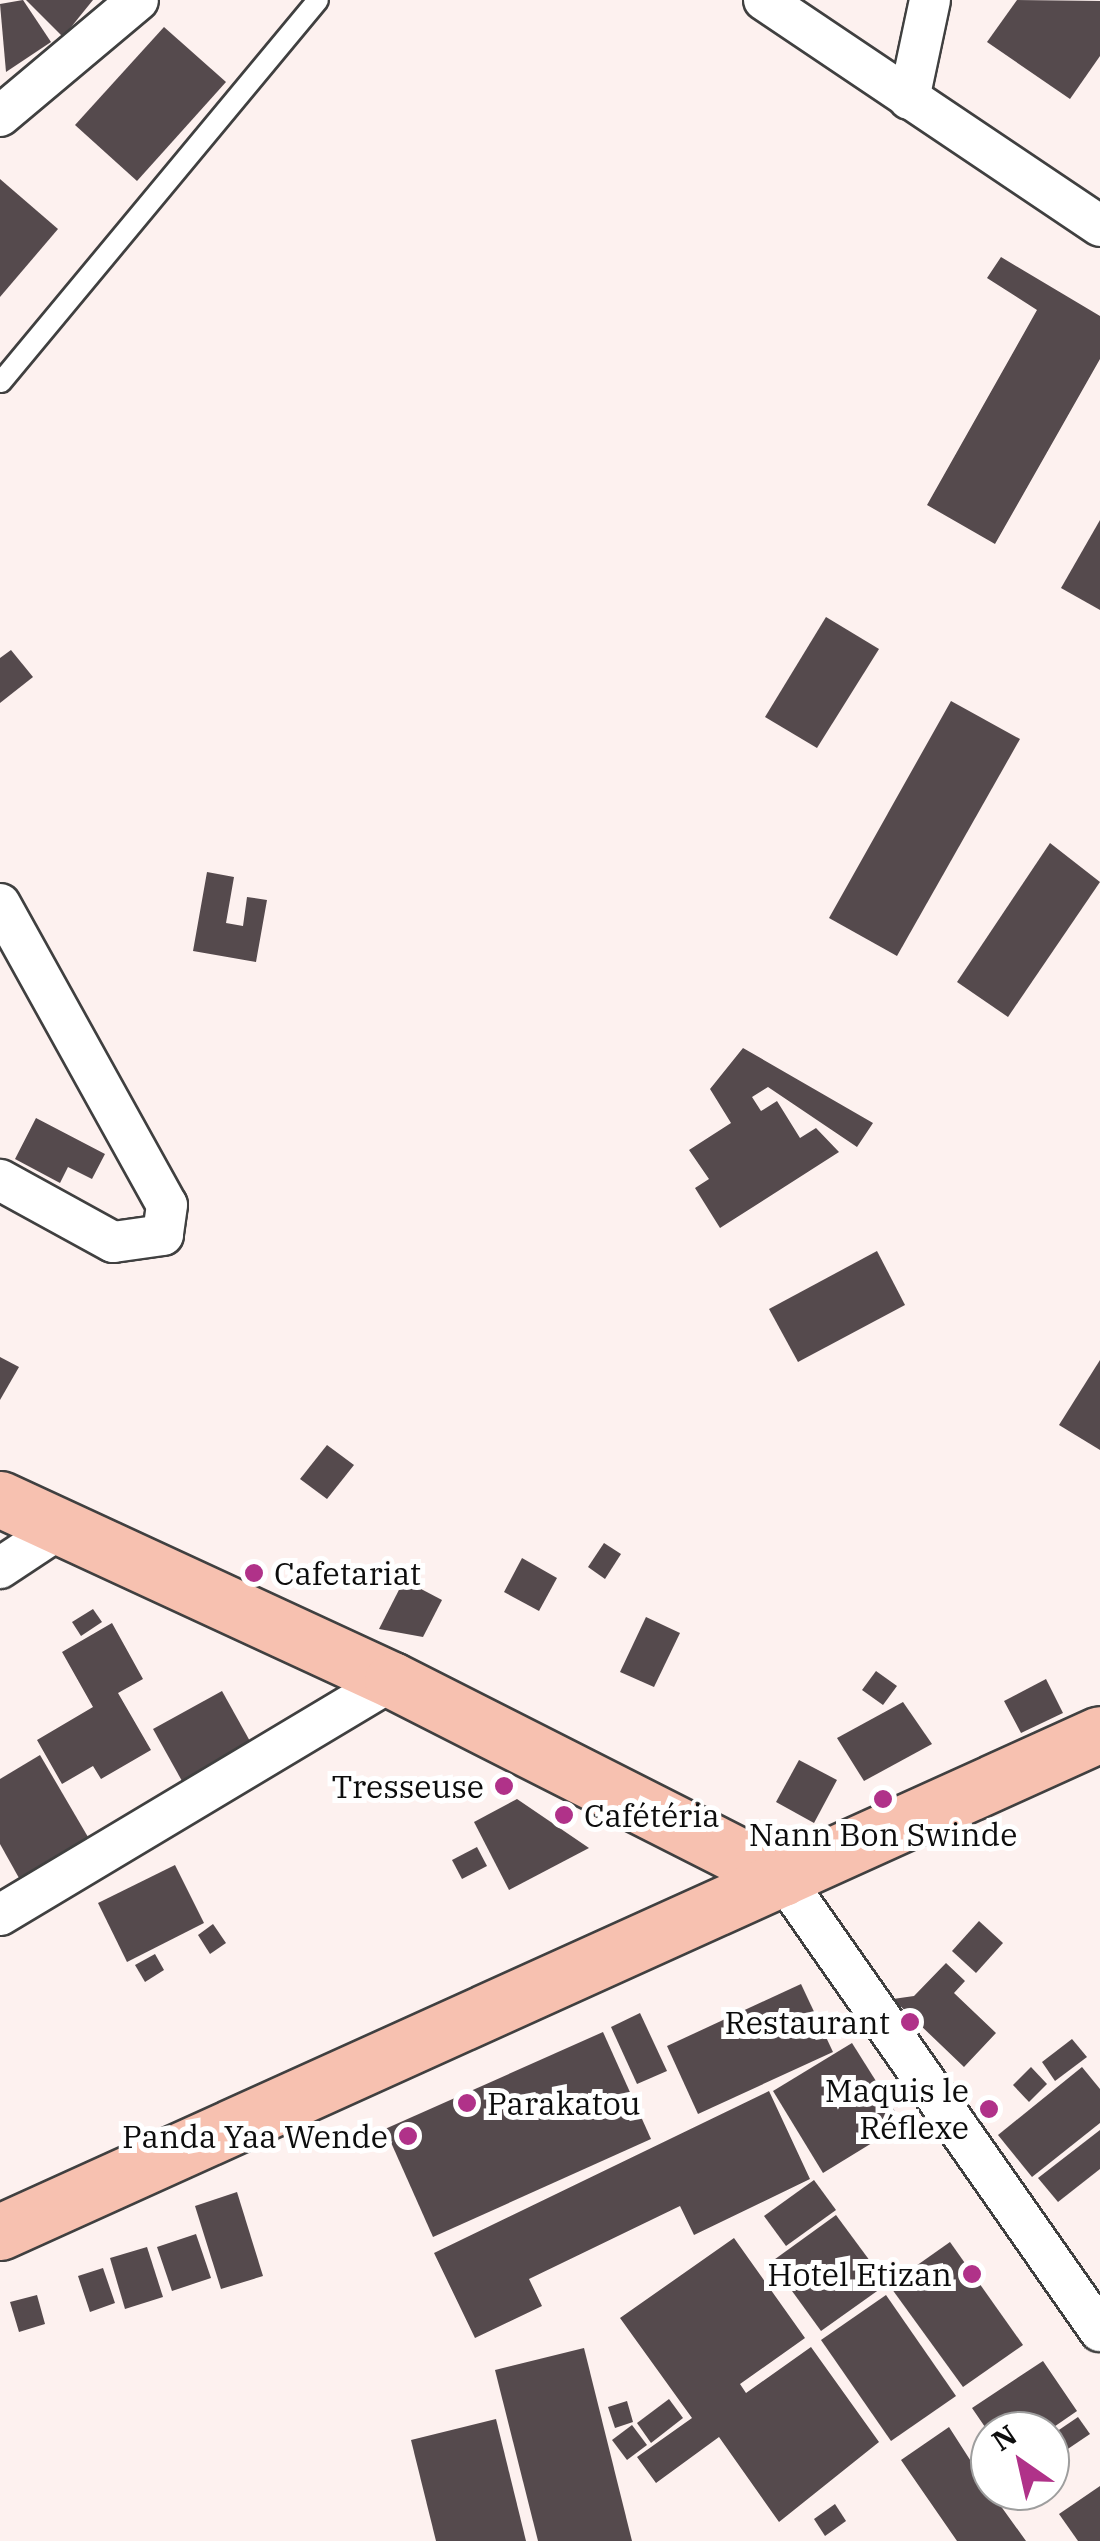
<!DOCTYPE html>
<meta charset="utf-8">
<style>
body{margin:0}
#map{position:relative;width:1100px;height:2541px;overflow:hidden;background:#fdf1ef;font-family:"IBM Plex Serif",serif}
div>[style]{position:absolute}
.building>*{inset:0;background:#554a4d}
.roads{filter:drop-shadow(2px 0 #404040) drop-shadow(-2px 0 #404040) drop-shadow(0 2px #404040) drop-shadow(0 -2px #404040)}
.lane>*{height:20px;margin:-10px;padding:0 10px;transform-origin:10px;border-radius:10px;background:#fff}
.street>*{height:40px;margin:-20px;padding:0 20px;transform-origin:20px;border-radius:20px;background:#fff}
.secondary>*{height:55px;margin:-27.5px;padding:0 27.5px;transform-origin:27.5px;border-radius:27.5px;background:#f7c1b0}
.dots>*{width:28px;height:28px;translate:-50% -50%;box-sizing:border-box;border:5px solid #fff;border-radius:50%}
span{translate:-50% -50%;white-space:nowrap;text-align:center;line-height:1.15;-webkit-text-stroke:10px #fff;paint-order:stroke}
.poi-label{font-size:32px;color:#0d0d0d}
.left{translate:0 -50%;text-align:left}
.right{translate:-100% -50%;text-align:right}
.north{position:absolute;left:970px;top:2411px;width:100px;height:100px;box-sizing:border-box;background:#fff;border:2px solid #9e9e9e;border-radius:50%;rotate:326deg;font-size:28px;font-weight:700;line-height:40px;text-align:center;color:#0d0d0d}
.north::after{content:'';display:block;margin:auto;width:35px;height:45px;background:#b03289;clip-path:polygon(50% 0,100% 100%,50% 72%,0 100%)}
</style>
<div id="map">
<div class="building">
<div style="clip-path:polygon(23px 0,51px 42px,6px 72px,0 4px)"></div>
<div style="clip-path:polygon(26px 0,93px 0,63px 37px)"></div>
<div style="clip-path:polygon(1017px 0,1100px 1px,1100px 56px,1070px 99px,987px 42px)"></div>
<div style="clip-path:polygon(164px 27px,226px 82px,137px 181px,75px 125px)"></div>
<div style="clip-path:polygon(0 179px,58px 229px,0 297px)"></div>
<div style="clip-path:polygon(1001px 257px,1100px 316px,1100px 359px,995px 544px,927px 505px,1037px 310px,987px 278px)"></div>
<div style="clip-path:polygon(1100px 520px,1100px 610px,1061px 588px)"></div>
<div style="clip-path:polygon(826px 617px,879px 649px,817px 748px,765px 717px)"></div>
<div style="clip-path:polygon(11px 650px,33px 677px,0 703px,0 658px)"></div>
<div style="clip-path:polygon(951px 701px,1020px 739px,897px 956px,829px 918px)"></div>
<div style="clip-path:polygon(1050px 843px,1100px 882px,1008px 1017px,957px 982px)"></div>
<div style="clip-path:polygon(207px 872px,234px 877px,226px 923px,243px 926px,247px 897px,267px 900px,256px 962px,193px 951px)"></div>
<div style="clip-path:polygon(743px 1048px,873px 1123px,857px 1147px,768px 1087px,752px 1097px,761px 1111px,777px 1101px,800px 1138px,816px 1128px,839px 1152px,720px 1228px,695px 1188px,709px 1179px,689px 1150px,731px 1123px,710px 1089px)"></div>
<div style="clip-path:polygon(36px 1118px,105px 1154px,92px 1179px,68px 1167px,60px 1183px,15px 1159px)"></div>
<div style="clip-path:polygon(877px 1251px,905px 1305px,798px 1362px,769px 1309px)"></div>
<div style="clip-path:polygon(0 1357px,19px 1367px,0 1400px)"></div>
<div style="clip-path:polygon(1100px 1360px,1100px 1450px,1059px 1425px)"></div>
<div style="clip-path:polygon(327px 1445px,354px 1465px,327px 1499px,300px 1479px)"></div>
<div style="clip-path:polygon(604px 1543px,621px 1554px,605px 1579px,588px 1567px)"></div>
<div style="clip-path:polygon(522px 1558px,557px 1578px,539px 1611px,504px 1592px)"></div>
<div style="clip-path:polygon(404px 1580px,442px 1600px,423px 1637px,379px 1629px)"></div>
<div style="clip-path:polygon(93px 1609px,102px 1622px,81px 1636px,72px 1622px)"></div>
<div style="clip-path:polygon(646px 1617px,680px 1633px,654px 1687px,620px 1672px)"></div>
<div style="clip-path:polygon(112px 1623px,143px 1679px,118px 1693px,151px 1750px,101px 1779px,93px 1766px,62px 1784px,37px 1740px,93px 1707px,62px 1652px)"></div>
<div style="clip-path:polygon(876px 1671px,897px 1686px,883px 1705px,862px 1690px)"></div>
<div style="clip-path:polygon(1046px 1679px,1063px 1713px,1021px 1733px,1004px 1701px)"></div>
<div style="clip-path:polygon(222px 1691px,251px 1743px,182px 1781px,153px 1729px)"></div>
<div style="clip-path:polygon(903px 1702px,932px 1744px,864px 1781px,837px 1738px)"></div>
<div style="clip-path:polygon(40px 1755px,88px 1837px,19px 1878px,0 1844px,0 1779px)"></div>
<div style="clip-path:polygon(799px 1760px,837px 1780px,814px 1823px,776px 1802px)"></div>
<div style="clip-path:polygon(517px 1799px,589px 1848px,509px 1890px,474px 1822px)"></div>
<div style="clip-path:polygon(477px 1847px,487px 1866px,462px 1879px,452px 1860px)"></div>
<div style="clip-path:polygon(175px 1865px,204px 1923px,127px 1962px,98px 1903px)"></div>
<div style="clip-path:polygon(979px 1921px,1003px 1943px,976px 1973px,952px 1951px)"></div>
<div style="clip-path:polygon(213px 1924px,226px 1943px,210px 1954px,198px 1935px)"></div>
<div style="clip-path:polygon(155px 1954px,164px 1970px,145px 1982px,135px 1965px)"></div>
<div style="clip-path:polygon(946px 1963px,965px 1981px,954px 1993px,996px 2033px,964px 2067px,893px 1999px,914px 1996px)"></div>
<div style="clip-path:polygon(801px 1984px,833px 2052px,698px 2114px,667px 2046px)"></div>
<div style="clip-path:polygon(640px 2013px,667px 2071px,637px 2084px,611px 2027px)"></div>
<div style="clip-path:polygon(603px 2032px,651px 2139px,433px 2237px,385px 2129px)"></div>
<div style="clip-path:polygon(1072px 2039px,1087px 2057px,1055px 2081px,1042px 2062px)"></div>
<div style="clip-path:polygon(852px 2043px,903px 2124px,823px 2173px,773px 2091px)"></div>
<div style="clip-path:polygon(1031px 2067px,1047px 2084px,1029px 2102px,1013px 2085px)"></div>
<div style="clip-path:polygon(1082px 2067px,1100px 2089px,1100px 2123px,1032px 2177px,998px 2135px)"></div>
<div style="clip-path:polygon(769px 2091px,810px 2179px,694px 2235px,680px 2206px,529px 2279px,542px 2306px,475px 2338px,434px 2253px)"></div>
<div style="clip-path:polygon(1100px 2130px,1100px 2169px,1058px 2202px,1038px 2178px)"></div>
<div style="clip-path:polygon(814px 2180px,836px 2210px,786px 2246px,764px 2216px)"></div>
<div style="clip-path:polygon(237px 2192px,263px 2276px,221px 2289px,195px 2206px)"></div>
<div style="clip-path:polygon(836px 2215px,887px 2284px,821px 2331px,771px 2262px)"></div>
<div style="clip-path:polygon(196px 2234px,211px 2278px,172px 2291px,157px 2247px)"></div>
<div style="clip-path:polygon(734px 2238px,805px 2338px,740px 2384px,746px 2393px,811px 2347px,879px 2442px,779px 2522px,719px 2437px,656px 2483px,637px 2457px,692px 2418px,620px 2318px)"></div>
<div style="clip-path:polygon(950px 2242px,1023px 2345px,963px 2387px,889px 2285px)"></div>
<div style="clip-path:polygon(147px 2247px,163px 2297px,125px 2309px,110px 2258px)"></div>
<div style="clip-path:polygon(103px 2268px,115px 2303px,90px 2312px,78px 2276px)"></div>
<div style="clip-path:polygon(37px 2295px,45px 2324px,19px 2332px,10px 2302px)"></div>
<div style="clip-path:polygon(886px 2295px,956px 2396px,891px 2441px,821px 2340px)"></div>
<div style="clip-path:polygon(584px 2348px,632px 2541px,538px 2541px,495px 2370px)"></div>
<div style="clip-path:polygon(1043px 2361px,1077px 2411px,1048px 2431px,1004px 2431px,997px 2419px,985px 2427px,972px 2408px)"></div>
<div style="clip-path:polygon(669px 2399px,683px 2418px,651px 2443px,637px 2423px)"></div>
<div style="clip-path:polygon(627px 2401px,633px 2422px,615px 2428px,608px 2407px)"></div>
<div style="clip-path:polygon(1078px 2417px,1090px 2434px,1050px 2461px,1050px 2436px)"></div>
<div style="clip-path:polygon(496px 2419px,526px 2541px,436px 2541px,411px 2440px)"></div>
<div style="clip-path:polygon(632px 2425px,647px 2445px,627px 2460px,612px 2440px)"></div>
<div style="clip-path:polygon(949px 2427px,990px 2491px,1026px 2541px,957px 2541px,901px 2460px)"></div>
<div style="clip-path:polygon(1100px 2486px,1100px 2541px,1078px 2541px,1059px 2514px)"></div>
<div style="clip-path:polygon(835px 2504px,846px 2521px,825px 2536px,814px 2519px)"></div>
</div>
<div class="roads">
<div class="lane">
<div style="left:1px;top:382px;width:496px;rotate:-50.3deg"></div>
</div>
<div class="street">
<div style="left:764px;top:0;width:405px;rotate:33.9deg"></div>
<div style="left:909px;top:99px;width:101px;rotate:-78deg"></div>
<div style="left:0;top:116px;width:180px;rotate:-40deg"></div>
<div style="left:0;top:904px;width:344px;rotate:61deg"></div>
<div style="left:167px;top:1205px;width:30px;rotate:98deg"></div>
<div style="left:163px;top:1235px;width:50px;rotate:172deg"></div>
<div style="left:113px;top:1242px;width:129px;rotate:-151.2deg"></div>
<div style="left:0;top:1568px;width:74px;rotate:-33.5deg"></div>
<div style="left:783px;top:1878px;width:553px;rotate:55.02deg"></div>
<div style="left:0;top:1915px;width:457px;rotate:-30.9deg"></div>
</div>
<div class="secondary">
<div style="left:0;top:1499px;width:432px;rotate:24.8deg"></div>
<div style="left:392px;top:1680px;width:438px;rotate:26.9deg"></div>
<div style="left:0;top:2232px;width:1207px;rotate:-24.36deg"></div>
</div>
</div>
<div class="dots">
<div style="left:254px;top:1573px;background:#b03289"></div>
<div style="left:504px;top:1786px;background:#b03289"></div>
<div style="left:883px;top:1799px;background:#b03289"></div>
<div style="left:564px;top:1815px;background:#b03289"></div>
<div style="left:910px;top:2022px;background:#b03289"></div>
<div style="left:467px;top:2103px;background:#b03289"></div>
<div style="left:989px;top:2109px;background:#b03289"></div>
<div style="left:408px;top:2136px;background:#b03289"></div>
<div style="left:972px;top:2274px;background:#b03289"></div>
</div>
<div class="poi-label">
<span class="left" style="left:274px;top:1573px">Cafetariat</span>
<span class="right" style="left:484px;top:1786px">Tresseuse</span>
<span class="left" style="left:584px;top:1815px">Cafétéria</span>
<span style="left:883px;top:1834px">Nann Bon Swinde</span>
<span class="right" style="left:890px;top:2022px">Restaurant</span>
<span class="right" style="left:969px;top:2109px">Maquis le<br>Réflexe</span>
<span class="left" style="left:487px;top:2103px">Parakatou</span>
<span class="right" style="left:388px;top:2136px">Panda Yaa Wende</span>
<span class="right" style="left:952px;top:2274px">Hotel Etizan</span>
</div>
<div class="north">N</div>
</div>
